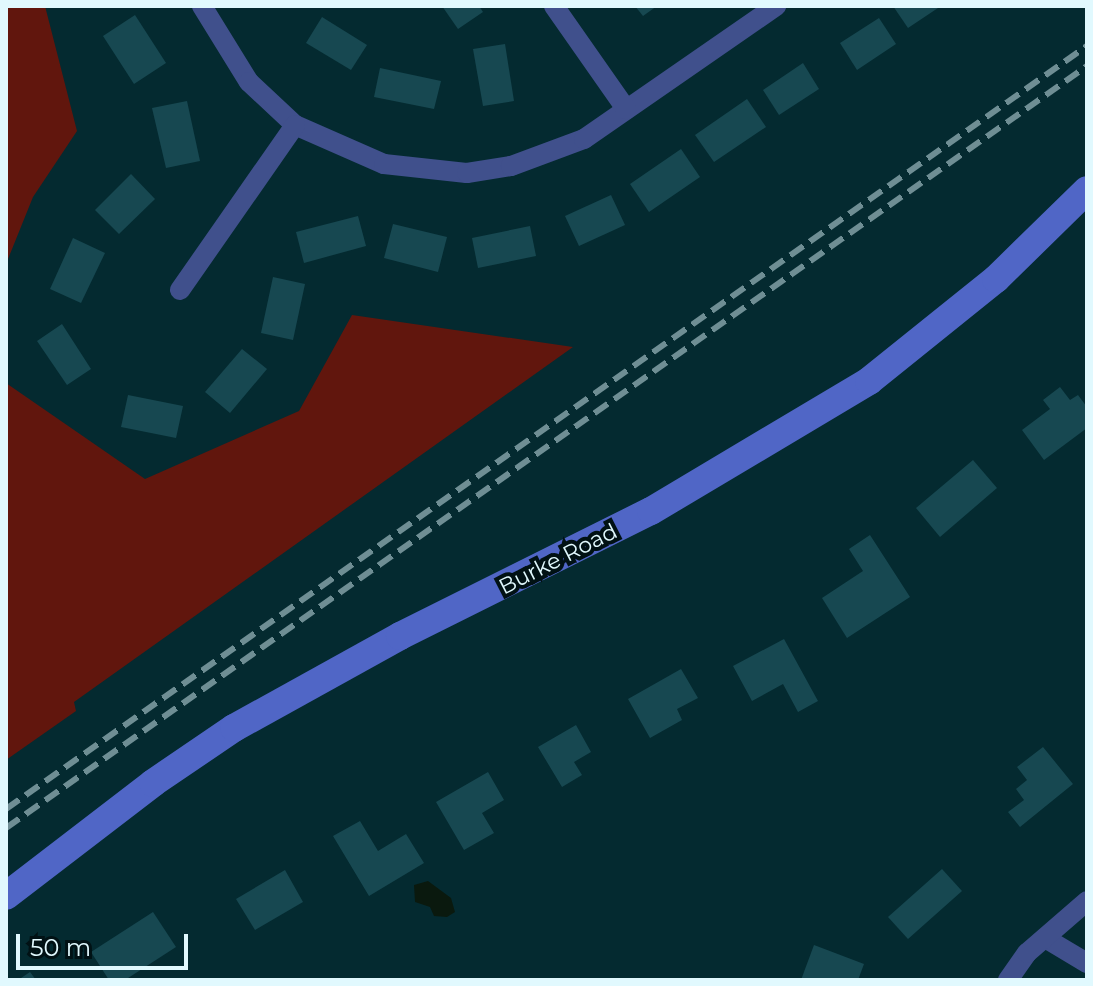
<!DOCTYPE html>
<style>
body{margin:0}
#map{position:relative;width:1093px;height:986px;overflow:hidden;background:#042a30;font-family:Montserrat,sans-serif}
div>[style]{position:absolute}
.green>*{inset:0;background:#61160d}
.water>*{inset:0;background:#0a190e}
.building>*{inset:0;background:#174851}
.street>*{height:20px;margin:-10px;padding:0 10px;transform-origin:10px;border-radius:10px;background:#40508c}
.secondary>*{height:28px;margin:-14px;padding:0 14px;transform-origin:14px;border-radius:14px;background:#5066c6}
.rail>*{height:6px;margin-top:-3px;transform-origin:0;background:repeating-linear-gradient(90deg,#6f8e94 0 16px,transparent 0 24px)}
span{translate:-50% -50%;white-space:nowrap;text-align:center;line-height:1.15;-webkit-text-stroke:8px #011114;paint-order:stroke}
.street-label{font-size:22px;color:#e1f9fe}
.frame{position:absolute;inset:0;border:8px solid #e1f9fe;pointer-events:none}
.scale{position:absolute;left:16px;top:934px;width:172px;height:36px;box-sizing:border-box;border:4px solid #e1f9fe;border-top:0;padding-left:10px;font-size:24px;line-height:28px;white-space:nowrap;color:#e1f9fe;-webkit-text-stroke:6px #011114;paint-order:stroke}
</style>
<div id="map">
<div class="green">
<div style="clip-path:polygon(6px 6px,45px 6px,77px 131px,33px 197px,6px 264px)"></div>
<div style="clip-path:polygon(352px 315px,573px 347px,74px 702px,76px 711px,6px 760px,6px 383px,145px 479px,299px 411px)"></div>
</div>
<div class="water">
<div style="clip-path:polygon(428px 881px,451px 898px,455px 912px,447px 917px,434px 916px,430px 907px,415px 902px,414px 885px)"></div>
</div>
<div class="building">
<div style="clip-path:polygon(442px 6px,479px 6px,483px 12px,458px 29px)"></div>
<div style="clip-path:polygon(635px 6px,657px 6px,643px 16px)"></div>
<div style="clip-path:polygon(893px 6px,941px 6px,908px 28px)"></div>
<div style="clip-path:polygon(135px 15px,166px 63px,134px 84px,103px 36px)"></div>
<div style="clip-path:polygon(322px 17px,367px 45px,351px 70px,306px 43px)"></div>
<div style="clip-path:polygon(879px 18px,896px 44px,857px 70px,840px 43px)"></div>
<div style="clip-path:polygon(505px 44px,514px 101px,483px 106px,473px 49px)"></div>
<div style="clip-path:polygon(803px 63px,819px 89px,779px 115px,763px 90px)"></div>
<div style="clip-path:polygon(380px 68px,441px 81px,434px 109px,374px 97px)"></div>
<div style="clip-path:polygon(747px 99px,766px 127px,714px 162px,695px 135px)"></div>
<div style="clip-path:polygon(187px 101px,200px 161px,166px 168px,152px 108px)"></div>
<div style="clip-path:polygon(681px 149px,700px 177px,649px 212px,630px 184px)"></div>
<div style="clip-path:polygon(131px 174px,155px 199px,119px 234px,95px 210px)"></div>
<div style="clip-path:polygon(611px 195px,625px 225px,579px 246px,565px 216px)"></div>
<div style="clip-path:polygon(358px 216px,366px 246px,304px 263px,296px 232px)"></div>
<div style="clip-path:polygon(393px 224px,447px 237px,438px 272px,384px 258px)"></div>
<div style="clip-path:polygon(530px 226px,536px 256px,478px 268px,472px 238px)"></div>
<div style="clip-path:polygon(73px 238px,105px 253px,81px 303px,50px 289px)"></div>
<div style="clip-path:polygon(273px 277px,305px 284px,293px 340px,261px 333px)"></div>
<div style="clip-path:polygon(62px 324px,91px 369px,67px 385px,37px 341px)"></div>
<div style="clip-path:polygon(242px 349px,267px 369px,230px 413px,205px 392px)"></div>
<div style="clip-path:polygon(1060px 387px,1070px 400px,1078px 395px,1087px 407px,1087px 428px,1044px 460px,1022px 430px,1050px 409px,1043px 400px)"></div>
<div style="clip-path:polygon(128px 395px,183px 406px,176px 438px,121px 427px)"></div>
<div style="clip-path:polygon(973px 460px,997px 488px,940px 537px,916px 508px)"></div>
<div style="clip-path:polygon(870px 535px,910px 597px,847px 638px,822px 598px,863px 571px,849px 549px)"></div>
<div style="clip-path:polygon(784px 639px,818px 701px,798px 712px,783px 684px,752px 701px,733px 666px)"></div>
<div style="clip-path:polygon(681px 669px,698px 698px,677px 709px,682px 720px,650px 738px,628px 699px)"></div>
<div style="clip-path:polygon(576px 725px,591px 752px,574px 762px,582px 775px,562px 787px,538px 747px)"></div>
<div style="clip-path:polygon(1043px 747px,1073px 784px,1020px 827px,1008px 812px,1024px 800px,1016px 789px,1027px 780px,1017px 767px)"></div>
<div style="clip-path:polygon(488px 772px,504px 800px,482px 813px,494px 833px,464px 850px,436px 802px)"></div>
<div style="clip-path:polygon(360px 821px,378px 851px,406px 834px,424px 863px,369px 896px,333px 836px)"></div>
<div style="clip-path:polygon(942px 869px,962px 891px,908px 939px,888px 917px)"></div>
<div style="clip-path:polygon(285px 870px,303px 902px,255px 930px,236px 899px)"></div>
<div style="clip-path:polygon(153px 912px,176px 947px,125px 980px,109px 980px,91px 952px)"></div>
<div style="clip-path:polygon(814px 945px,864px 964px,858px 980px,801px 980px)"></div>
<div style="clip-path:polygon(30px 972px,36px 980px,18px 980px)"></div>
</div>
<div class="street">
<div style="left:202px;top:6px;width:89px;rotate:58.3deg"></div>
<div style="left:249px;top:82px;width:63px;rotate:43.1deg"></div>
<div style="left:295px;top:125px;width:97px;rotate:23.7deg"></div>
<div style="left:384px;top:164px;width:83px;rotate:6.2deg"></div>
<div style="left:467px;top:173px;width:45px;rotate:-9deg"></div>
<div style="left:511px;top:166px;width:78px;rotate:-20.3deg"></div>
<div style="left:584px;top:139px;width:234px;rotate:-34.7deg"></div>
<div style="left:554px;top:6px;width:126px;rotate:55deg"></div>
<div style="left:180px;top:290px;width:201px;rotate:-55.1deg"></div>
<div style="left:1045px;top:938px;width:49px;rotate:30.8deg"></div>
<div style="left:1008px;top:980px;width:33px;rotate:-55deg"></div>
<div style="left:1027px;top:953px;width:79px;rotate:-40.9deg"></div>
</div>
<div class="secondary">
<div style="left:6px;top:896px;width:185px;rotate:-37.5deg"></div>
<div style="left:153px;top:783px;width:98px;rotate:-34.2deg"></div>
<div style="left:234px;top:728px;width:190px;rotate:-29deg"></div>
<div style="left:400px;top:636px;width:280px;rotate:-26.5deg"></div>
<div style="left:651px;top:511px;width:254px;rotate:-30.8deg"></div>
<div style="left:869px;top:381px;width:163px;rotate:-38.8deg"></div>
<div style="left:996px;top:279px;width:127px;rotate:-44.4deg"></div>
</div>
<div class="rail">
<div style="left:6px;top:809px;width:1323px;rotate:-35.22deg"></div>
<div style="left:6px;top:828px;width:1323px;rotate:-35.18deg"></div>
</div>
<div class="street-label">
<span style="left:558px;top:559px;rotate:-27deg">Burke Road</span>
</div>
<div class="frame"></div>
<div class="scale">50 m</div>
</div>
